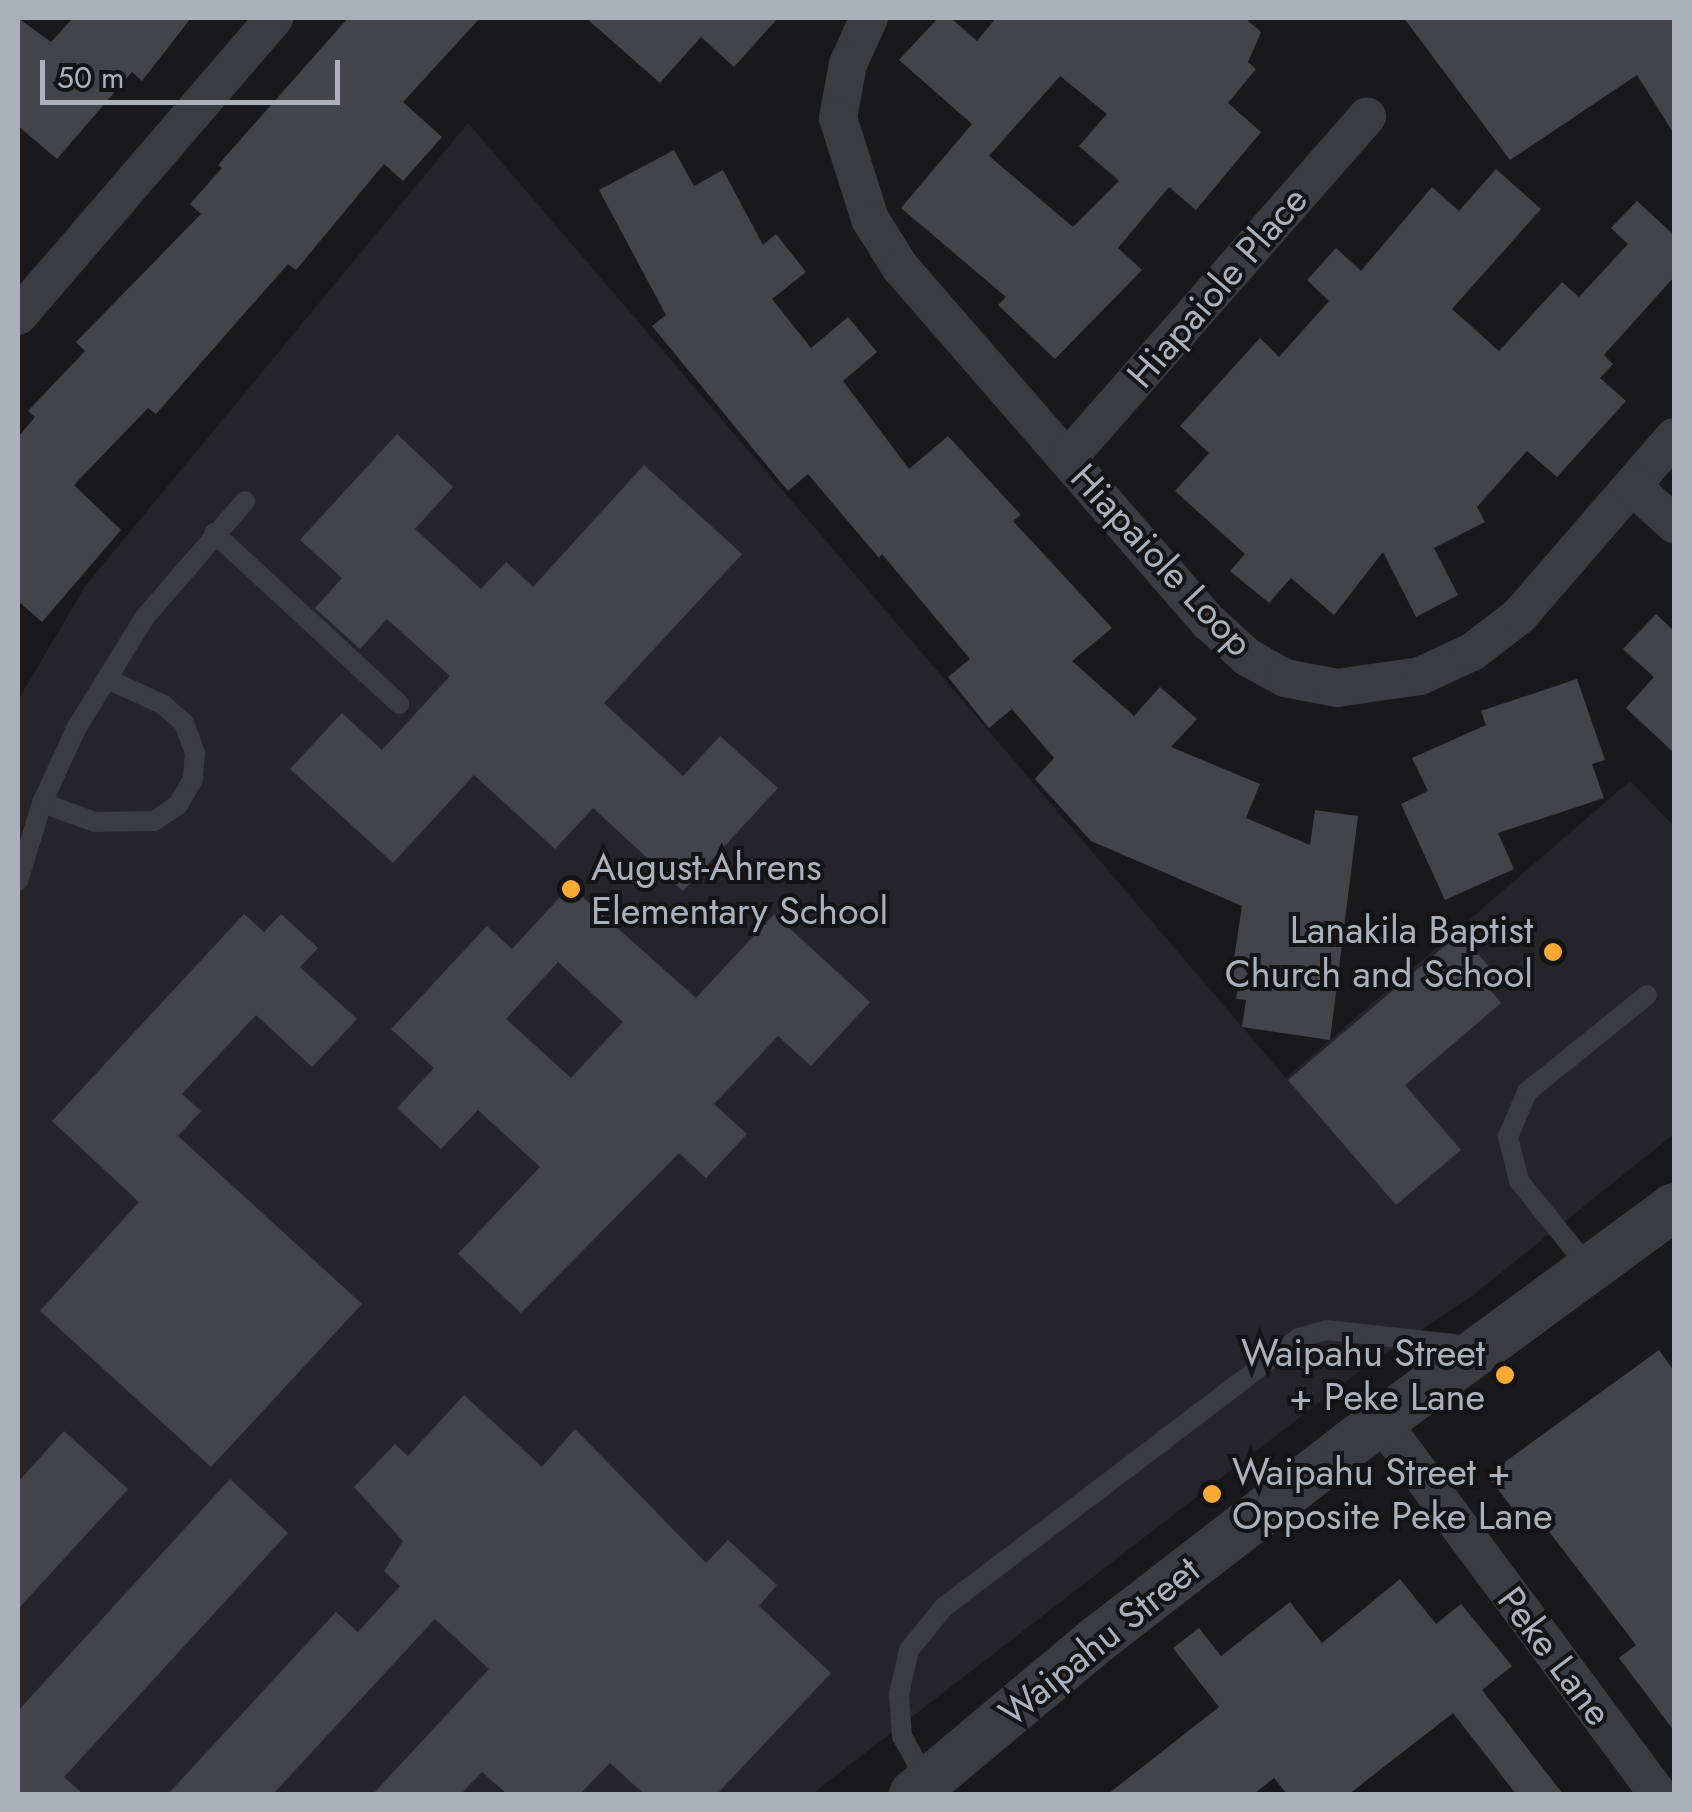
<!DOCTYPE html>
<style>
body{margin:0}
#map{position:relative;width:1692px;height:1812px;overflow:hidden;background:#19191c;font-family:Jost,sans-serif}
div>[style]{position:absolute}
.built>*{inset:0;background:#252529}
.building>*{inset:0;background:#434449}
.service>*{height:20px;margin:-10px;padding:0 10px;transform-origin:10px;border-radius:10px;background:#3a3c41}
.minor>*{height:38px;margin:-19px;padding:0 19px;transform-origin:19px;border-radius:19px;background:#3a3c41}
.tertiary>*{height:48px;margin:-24px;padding:0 24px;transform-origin:24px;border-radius:24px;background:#3a3c41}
.dots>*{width:28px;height:28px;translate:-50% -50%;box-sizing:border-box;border:5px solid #141417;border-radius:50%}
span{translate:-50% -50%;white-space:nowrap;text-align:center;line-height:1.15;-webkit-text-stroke:8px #141417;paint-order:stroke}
.street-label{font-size:38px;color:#abb1bb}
.poi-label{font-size:38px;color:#abb1bb}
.left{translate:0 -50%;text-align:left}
.right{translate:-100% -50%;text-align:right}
.frame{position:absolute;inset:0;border:20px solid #abb1bb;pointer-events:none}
.scale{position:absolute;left:40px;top:60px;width:300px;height:45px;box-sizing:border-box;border:5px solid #abb1bb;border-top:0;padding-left:12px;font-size:30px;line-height:35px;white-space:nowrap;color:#abb1bb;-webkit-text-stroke:8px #141417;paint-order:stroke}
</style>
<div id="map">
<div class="built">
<div style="clip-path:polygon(468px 123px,1286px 1078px,1630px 781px,1674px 826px,1674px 1134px,1472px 1296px,1361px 1370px,812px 1794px,18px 1794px,18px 700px,86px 585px)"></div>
</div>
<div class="building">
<div style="clip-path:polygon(18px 18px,51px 42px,73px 18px,191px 18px,142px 81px,132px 72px,57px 159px,18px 126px)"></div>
<div style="clip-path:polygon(348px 18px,480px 18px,403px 102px,442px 137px,403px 181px,384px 164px,296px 270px,288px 264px,156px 414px,148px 408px,74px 485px,121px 530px,42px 622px,18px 601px,18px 437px,35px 417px,28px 411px,85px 351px,76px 342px,201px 214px,190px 204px,222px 168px,218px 165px)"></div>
<div style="clip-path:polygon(586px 18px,778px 18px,734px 67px,701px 37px,660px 83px)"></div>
<div style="clip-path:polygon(evenodd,938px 18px,951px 18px,977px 41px,996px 18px,1245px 18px,1261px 32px,1248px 62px,1256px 69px,1228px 103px,1261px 132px,1196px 210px,1169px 187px,1118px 248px,1142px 270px,1055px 359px,998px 305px,1006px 297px,901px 208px,972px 124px,899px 60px,938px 18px,1060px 76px,1107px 114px,1079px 146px,1119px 181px,1073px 227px,989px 156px,1060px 76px)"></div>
<div style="clip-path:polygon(1404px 18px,1674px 18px,1674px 134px,1637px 75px,1510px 160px)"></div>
<div style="clip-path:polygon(674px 150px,694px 186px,723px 170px,763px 245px,776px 234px,806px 272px,772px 299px,811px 348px,848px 317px,877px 352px,843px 381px,909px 469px,948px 436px,1021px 515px,1013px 521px,1112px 628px,1072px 661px,1134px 716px,1160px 687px,1197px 719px,1171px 747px,1260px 784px,1246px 818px,1310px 845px,1315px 810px,1358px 816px,1330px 1040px,1242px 1027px,1246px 1000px,1236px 999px,1238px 987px,1230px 985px,1242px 906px,1091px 841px,1035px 779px,1054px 758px,1012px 709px,989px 728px,948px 677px,970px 659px,882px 554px,879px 558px,808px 474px,788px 491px,652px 326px,666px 315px,599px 190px)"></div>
<div style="clip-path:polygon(1496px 169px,1541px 209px,1452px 309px,1499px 351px,1562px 282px,1579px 297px,1628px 244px,1611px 228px,1637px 201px,1674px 235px,1674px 277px,1604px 355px,1613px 364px,1600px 378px,1626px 401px,1557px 477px,1527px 451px,1477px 507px,1485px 522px,1434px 548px,1458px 595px,1416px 617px,1383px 552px,1334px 615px,1291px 578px,1269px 603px,1230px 571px,1245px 554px,1175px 491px,1209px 453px,1180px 426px,1260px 338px,1279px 357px,1329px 301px,1307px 280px,1336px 248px,1361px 271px,1432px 187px,1459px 211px)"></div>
<div style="clip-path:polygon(397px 434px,453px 487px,415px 529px,481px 589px,506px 562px,533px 587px,644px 465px,742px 554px,604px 703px,683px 776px,720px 736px,778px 788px,683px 891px,593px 808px,555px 849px,474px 775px,393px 863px,290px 769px,342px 713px,382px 750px,450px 676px,387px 619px,360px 649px,315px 608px,342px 578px,300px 540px)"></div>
<div style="clip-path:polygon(1656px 614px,1674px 631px,1674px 753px,1626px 708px,1654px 677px,1623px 649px)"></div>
<div style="clip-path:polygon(1577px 679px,1605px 760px,1592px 764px,1604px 798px,1498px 833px,1514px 869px,1445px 900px,1401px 804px,1428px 791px,1412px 758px,1486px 725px,1481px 711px)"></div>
<div style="clip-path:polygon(evenodd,570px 886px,696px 998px,774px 914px,870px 1002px,811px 1066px,778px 1036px,714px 1104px,747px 1134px,706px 1178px,679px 1153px,521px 1313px,458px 1254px,540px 1167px,478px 1110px,441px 1149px,397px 1108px,434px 1068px,391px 1029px,487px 926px,512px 949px,570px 886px,558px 962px,623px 1022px,571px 1078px,506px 1019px,558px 962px)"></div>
<div style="clip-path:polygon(244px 914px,264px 932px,281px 914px,318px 948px,300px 967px,357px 1019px,312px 1067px,256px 1015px,182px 1094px,201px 1111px,178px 1136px,362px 1304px,211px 1467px,40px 1311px,139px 1202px,52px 1121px)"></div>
<div style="clip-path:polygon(1460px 933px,1498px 977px,1487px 986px,1501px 1003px,1405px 1085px,1461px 1150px,1396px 1205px,1288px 1080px)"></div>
<div style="clip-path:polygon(1659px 1350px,1674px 1371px,1674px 1731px,1619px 1658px,1636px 1645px,1531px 1508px,1519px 1517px,1487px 1475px)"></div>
<div style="clip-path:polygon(464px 1395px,542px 1467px,575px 1429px,706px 1563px,728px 1540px,777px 1585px,759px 1606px,831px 1673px,717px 1794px,644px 1794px,610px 1763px,580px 1794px,507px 1794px,482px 1772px,461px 1794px,373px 1794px,489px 1669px,435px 1619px,273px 1794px,168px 1794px,336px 1612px,358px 1632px,400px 1586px,384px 1571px,403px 1541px,354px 1487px,395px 1444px,408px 1456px)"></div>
<div style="clip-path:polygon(64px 1431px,128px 1489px,18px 1609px,18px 1482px)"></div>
<div style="clip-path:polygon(230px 1479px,288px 1533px,64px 1777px,83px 1794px,18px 1794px,18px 1711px)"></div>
<div style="clip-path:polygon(1400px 1579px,1436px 1624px,1461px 1604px,1512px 1666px,1482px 1690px,1563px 1794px,1516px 1794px,1453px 1713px,1349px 1794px,1287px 1794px,1274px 1778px,1254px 1794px,1108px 1794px,1219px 1707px,1173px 1648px,1199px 1628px,1221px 1656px,1290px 1602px,1322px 1643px)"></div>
</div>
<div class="service">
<div style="left:214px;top:533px;width:252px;rotate:42.7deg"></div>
<div style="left:42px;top:803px;width:56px;rotate:19.7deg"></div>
<div style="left:95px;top:822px;width:59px;rotate:-1deg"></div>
<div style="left:154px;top:821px;width:29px;rotate:-34deg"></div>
<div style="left:178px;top:805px;width:30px;rotate:-60deg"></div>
<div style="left:193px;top:779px;width:26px;rotate:-86deg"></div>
<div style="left:195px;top:753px;width:32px;rotate:-110deg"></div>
<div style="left:184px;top:723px;width:29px;rotate:-139deg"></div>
<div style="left:162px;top:704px;width:60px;rotate:-155.6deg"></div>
<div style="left:18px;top:881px;width:82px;rotate:-72.9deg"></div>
<div style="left:42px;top:803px;width:84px;rotate:-65.3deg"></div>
<div style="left:77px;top:727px;width:129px;rotate:-58.3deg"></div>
<div style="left:145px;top:617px;width:153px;rotate:-49.2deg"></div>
<div style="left:1590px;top:1269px;width:113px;rotate:-128.9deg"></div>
<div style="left:1519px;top:1181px;width:45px;rotate:-104deg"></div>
<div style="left:1508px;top:1137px;width:49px;rotate:-67.1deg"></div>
<div style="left:1527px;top:1092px;width:154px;rotate:-38.9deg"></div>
<div style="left:927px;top:1781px;width:51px;rotate:-119.1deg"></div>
<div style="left:902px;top:1736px;width:42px;rotate:-94.1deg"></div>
<div style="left:899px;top:1694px;width:45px;rotate:-77.2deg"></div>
<div style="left:909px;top:1650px;width:55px;rotate:-50.9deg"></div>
<div style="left:944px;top:1607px;width:445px;rotate:-37.2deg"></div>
<div style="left:1299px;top:1338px;width:29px;rotate:-16deg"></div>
<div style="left:1327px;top:1330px;width:145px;rotate:6.3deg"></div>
</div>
<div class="minor">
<div style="left:869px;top:18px;width:51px;rotate:114.5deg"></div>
<div style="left:848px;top:64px;width:55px;rotate:100.5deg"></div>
<div style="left:838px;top:118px;width:106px;rotate:72.4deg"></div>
<div style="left:870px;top:219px;width:57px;rotate:58deg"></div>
<div style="left:900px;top:267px;width:472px;rotate:49deg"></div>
<div style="left:1210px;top:623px;width:50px;rotate:42.6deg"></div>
<div style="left:1247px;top:657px;width:43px;rotate:28.9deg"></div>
<div style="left:1285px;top:678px;width:53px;rotate:10.9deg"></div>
<div style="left:1337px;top:688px;width:84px;rotate:-8.2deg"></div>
<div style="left:1420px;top:676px;width:57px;rotate:-24.8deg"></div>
<div style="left:1472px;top:652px;width:59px;rotate:-37.5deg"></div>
<div style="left:1519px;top:616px;width:237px;rotate:-49.1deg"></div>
<div style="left:18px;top:316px;width:393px;rotate:-49.3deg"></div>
<div style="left:1068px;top:458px;width:454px;rotate:-48.8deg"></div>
<div style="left:1632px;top:486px;width:57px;rotate:42.1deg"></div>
<div style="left:1381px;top:1421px;width:465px;rotate:53.4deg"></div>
</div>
<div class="tertiary">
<div style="left:913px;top:1794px;width:241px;rotate:-40deg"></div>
<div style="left:1098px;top:1639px;width:317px;rotate:-37.7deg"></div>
<div style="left:1349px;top:1445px;width:403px;rotate:-36.2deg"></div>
</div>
<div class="dots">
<div style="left:571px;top:889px;background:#f8aa35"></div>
<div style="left:1553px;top:952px;background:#f8aa35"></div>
<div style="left:1505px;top:1375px;background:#f8aa35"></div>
<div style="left:1212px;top:1494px;background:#f8aa35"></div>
</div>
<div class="street-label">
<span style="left:1217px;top:287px;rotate:-49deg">Hiapaiole Place</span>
<span style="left:1162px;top:560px;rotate:47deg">Hiapaiole Loop</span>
<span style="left:1099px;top:1641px;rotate:-39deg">Waipahu Street</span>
<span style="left:1555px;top:1656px;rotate:53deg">Peke Lane</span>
</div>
<div class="poi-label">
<span class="left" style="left:591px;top:889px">August-Ahrens<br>Elementary School</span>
<span class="right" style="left:1533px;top:952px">Lanakila Baptist<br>Church and School</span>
<span class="right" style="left:1485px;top:1375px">Waipahu Street<br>+ Peke Lane</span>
<span class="left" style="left:1232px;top:1494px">Waipahu Street +<br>Opposite Peke Lane</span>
</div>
<div class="frame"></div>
<div class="scale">50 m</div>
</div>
